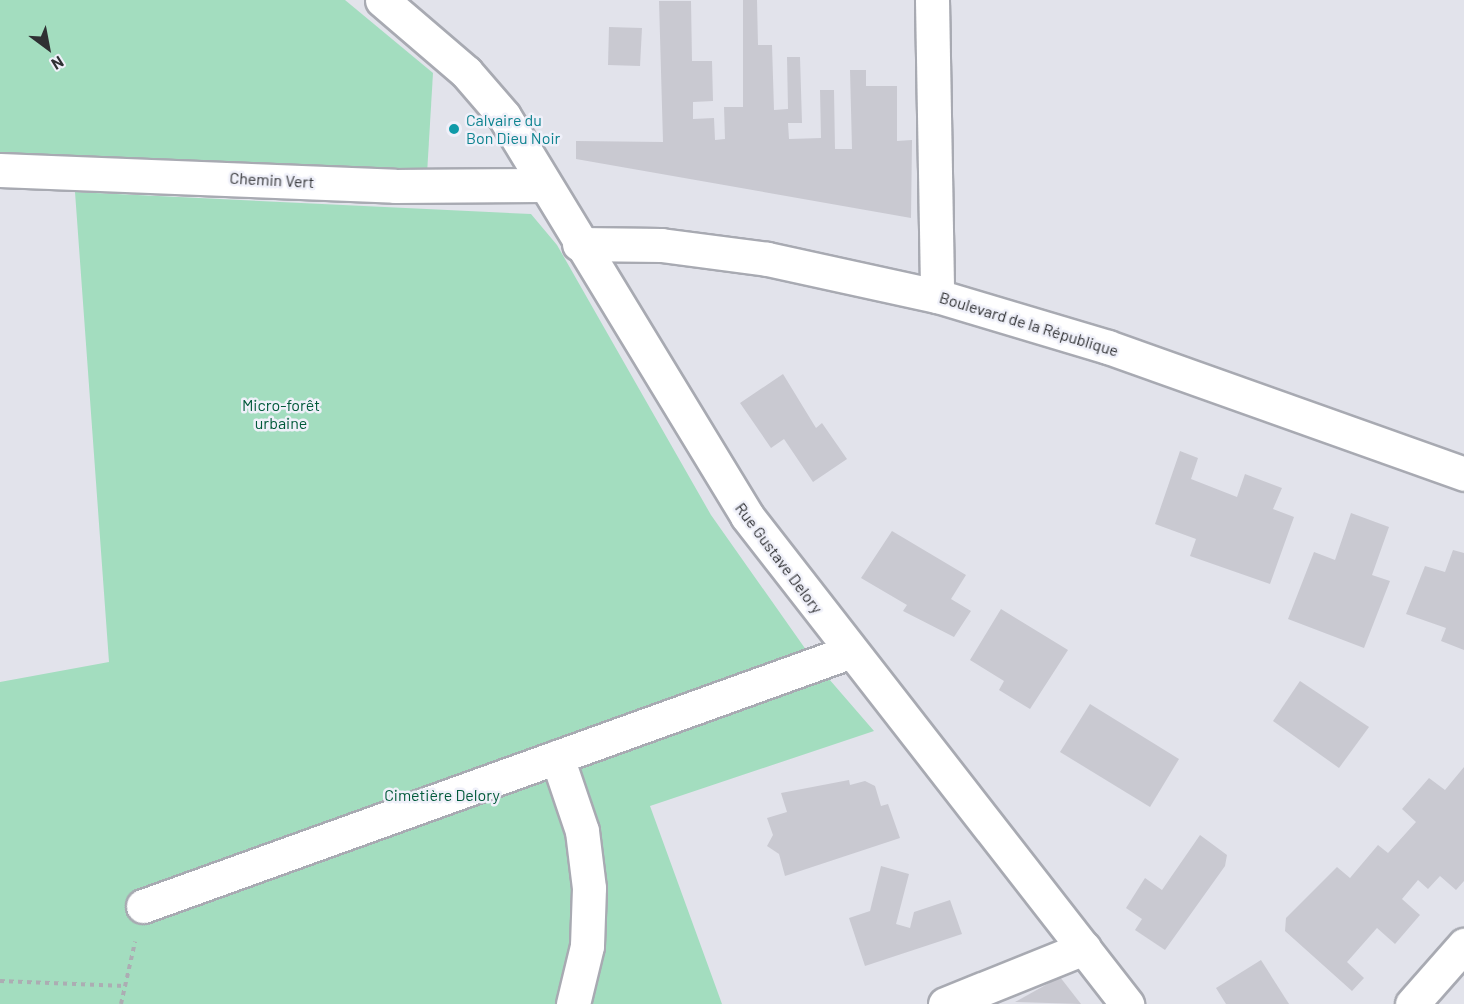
<!DOCTYPE html>
<meta charset="utf-8">
<style>
body{margin:0}
#map{position:relative;width:1464px;height:1004px;overflow:hidden;background:#e2e3eb;font-family:Barlow,sans-serif}
div>[style]{position:absolute}
.green>*{inset:0;background:#a3ddbf}
.building>*{inset:0;background:#c9c9d1}
.path>*{height:4px;margin-top:-2px;transform-origin:0;background:repeating-linear-gradient(90deg,#acadb3 0 4.5px,transparent 0 9px)}
.roads{filter:drop-shadow(2px 0 #a8aab2) drop-shadow(-2px 0 #a8aab2) drop-shadow(0 2px #a8aab2) drop-shadow(0 -2px #a8aab2)}
.minor>*{height:33px;margin:-16.5px;padding:0 16.5px;transform-origin:16.5px;border-radius:16.5px;background:#fff}
.dots>*{width:16px;height:16px;translate:-50% -50%;box-sizing:border-box;border:3px solid #eff0f9;border-radius:50%}
span{translate:-50% -50%;white-space:nowrap;text-align:center;line-height:1.15;-webkit-text-stroke:5px #eff0f9;paint-order:stroke}
.culture-label{font-size:16px;color:#0d838f}
.left{translate:0 -50%;text-align:left}
.street-label{font-size:16px;color:#2f3033}
.park-label{font-size:16px;color:#01593a}
.north{position:absolute;left:18px;top:18px;width:60px;height:60px;-webkit-text-stroke:4px #eff0f9;paint-order:stroke;rotate:148deg;font-size:16px;font-weight:700;line-height:24px;text-align:center;color:#2f3033}
.north::after{content:'';display:block;margin:auto;width:21px;height:27px;background:#2f3033;clip-path:polygon(50% 0,100% 100%,50% 72%,0 100%)}
</style>
<div id="map">
<div class="green">
<div style="clip-path:polygon(0 0,345px 0,433px 73px,427px 174px,0 156px)"></div>
<div style="clip-path:polygon(75px 192px,531px 214px,557px 245px,711px 515px,816px 664px,874px 731px,650px 806px,722px 1004px,0 1004px,0 682px,109px 662px)"></div>
</div>
<div class="building">
<div style="clip-path:polygon(743px 0,757px 0,758px 45px,772px 45px,774px 110px,788px 109px,787px 57px,800px 57px,802px 123px,788px 123px,789px 139px,821px 138px,820px 90px,834px 90px,835px 149px,852px 149px,850px 70px,866px 70px,866px 86px,897px 86px,897px 141px,912px 140px,911px 218px,576px 159px,576px 141px,663px 142px,659px 1px,691px 1px,692px 61px,712px 61px,713px 101px,693px 102px,693px 119px,714px 118px,715px 140px,725px 139px,724px 107px,743px 107px)"></div>
<div style="clip-path:polygon(609px 27px,642px 28px,640px 66px,608px 65px)"></div>
<div style="clip-path:polygon(783px 374px,816px 428px,822px 423px,847px 459px,813px 482px,784px 439px,771px 448px,740px 403px)"></div>
<div style="clip-path:polygon(1180px 451px,1198px 458px,1191px 479px,1237px 497px,1245px 474px,1282px 488px,1273px 509px,1294px 517px,1270px 584px,1190px 556px,1196px 539px,1155px 524px)"></div>
<div style="clip-path:polygon(1351px 513px,1389px 527px,1372px 575px,1390px 581px,1364px 648px,1288px 619px,1314px 552px,1335px 560px)"></div>
<div style="clip-path:polygon(892px 531px,966px 575px,951px 599px,971px 611px,954px 637px,903px 611px,907px 605px,861px 578px)"></div>
<div style="clip-path:polygon(1453px 550px,1464px 553px,1464px 650px,1441px 641px,1446px 628px,1406px 614px,1425px 566px,1445px 572px)"></div>
<div style="clip-path:polygon(1001px 609px,1068px 650px,1030px 709px,999px 690px,1004px 681px,970px 660px)"></div>
<div style="clip-path:polygon(1300px 681px,1369px 727px,1339px 768px,1273px 721px)"></div>
<div style="clip-path:polygon(1090px 704px,1179px 759px,1150px 807px,1060px 752px)"></div>
<div style="clip-path:polygon(1464px 767px,1464px 881px,1456px 890px,1440px 876px,1428px 889px,1418px 880px,1402px 899px,1420px 915px,1395px 944px,1377px 928px,1347px 962px,1364px 978px,1352px 991px,1285px 931px,1286px 918px,1337px 867px,1350px 878px,1378px 845px,1388px 853px,1416px 822px,1402px 809px,1429px 778px,1445px 790px)"></div>
<div style="clip-path:polygon(849px 780px,850px 785px,865px 781px,875px 786px,881px 806px,888px 804px,900px 838px,785px 876px,779px 854px,767px 846px,773px 835px,767px 818px,787px 812px,781px 793px)"></div>
<div style="clip-path:polygon(1200px 835px,1227px 855px,1225px 866px,1165px 950px,1135px 930px,1142px 919px,1126px 908px,1145px 878px,1162px 890px)"></div>
<div style="clip-path:polygon(881px 866px,909px 874px,896px 924px,910px 928px,914px 912px,950px 900px,962px 934px,865px 966px,849px 918px,870px 911px)"></div>
<div style="clip-path:polygon(1261px 960px,1289px 1004px,1226px 1004px,1216px 988px)"></div>
<div style="clip-path:polygon(1060px 977px,1081px 1004px,1015px 1002px)"></div>
</div>
<div class="path">
<div style="left:0;top:981px;width:125px;rotate:2.3deg"></div>
<div style="left:121px;top:1004px;width:64px;rotate:-77.3deg"></div>
</div>
<div class="roads">
<div class="minor">
<div style="left:382px;top:0;width:111px;rotate:40.6deg"></div>
<div style="left:466px;top:72px;width:58px;rotate:49.2deg"></div>
<div style="left:504px;top:116px;width:468px;rotate:58.7deg"></div>
<div style="left:747px;top:516px;width:619px;rotate:52.09deg"></div>
<div style="left:932px;top:0;width:296px;rotate:89deg"></div>
<div style="left:0;top:170px;width:395px;rotate:2.3deg"></div>
<div style="left:395px;top:186px;width:150px;rotate:-0.4deg"></div>
<div style="left:579px;top:244px;width:82px;rotate:0.7deg"></div>
<div style="left:661px;top:245px;width:107px;rotate:7.5deg"></div>
<div style="left:767px;top:259px;width:174px;rotate:12.3deg"></div>
<div style="left:937px;top:296px;width:178px;rotate:16.6deg"></div>
<div style="left:1108px;top:347px;width:378px;rotate:19.6deg"></div>
<div style="left:557px;top:757px;width:78px;rotate:71.3deg"></div>
<div style="left:582px;top:831px;width:57px;rotate:83deg"></div>
<div style="left:589px;top:888px;width:58px;rotate:92deg"></div>
<div style="left:587px;top:946px;width:60px;rotate:103.6deg"></div>
<div style="left:143px;top:906px;width:750px;rotate:-19.79deg"></div>
<div style="left:945px;top:1004px;width:150px;rotate:-21.9deg"></div>
<div style="left:1412px;top:1004px;width:79px;rotate:-48.6deg"></div>
</div>
</div>
<div class="dots">
<div style="left:454px;top:129px;background:#0f9aa8"></div>
</div>
<div class="culture-label">
<span class="left" style="left:466px;top:129px">Calvaire du<br>Bon Dieu Noir</span>
</div>
<div class="street-label">
<span style="left:272px;top:180px;rotate:3deg">Chemin Vert</span>
<span style="left:1029px;top:324px;rotate:17deg">Boulevard de la République</span>
<span style="left:779px;top:558px;rotate:53deg">Rue Gustave Delory</span>
</div>
<div class="park-label">
<span style="left:281px;top:414px">Micro-forêt<br>urbaine</span>
<span style="left:442px;top:795px">Cimetière Delory</span>
</div>
<div class="north">N</div>
</div>
